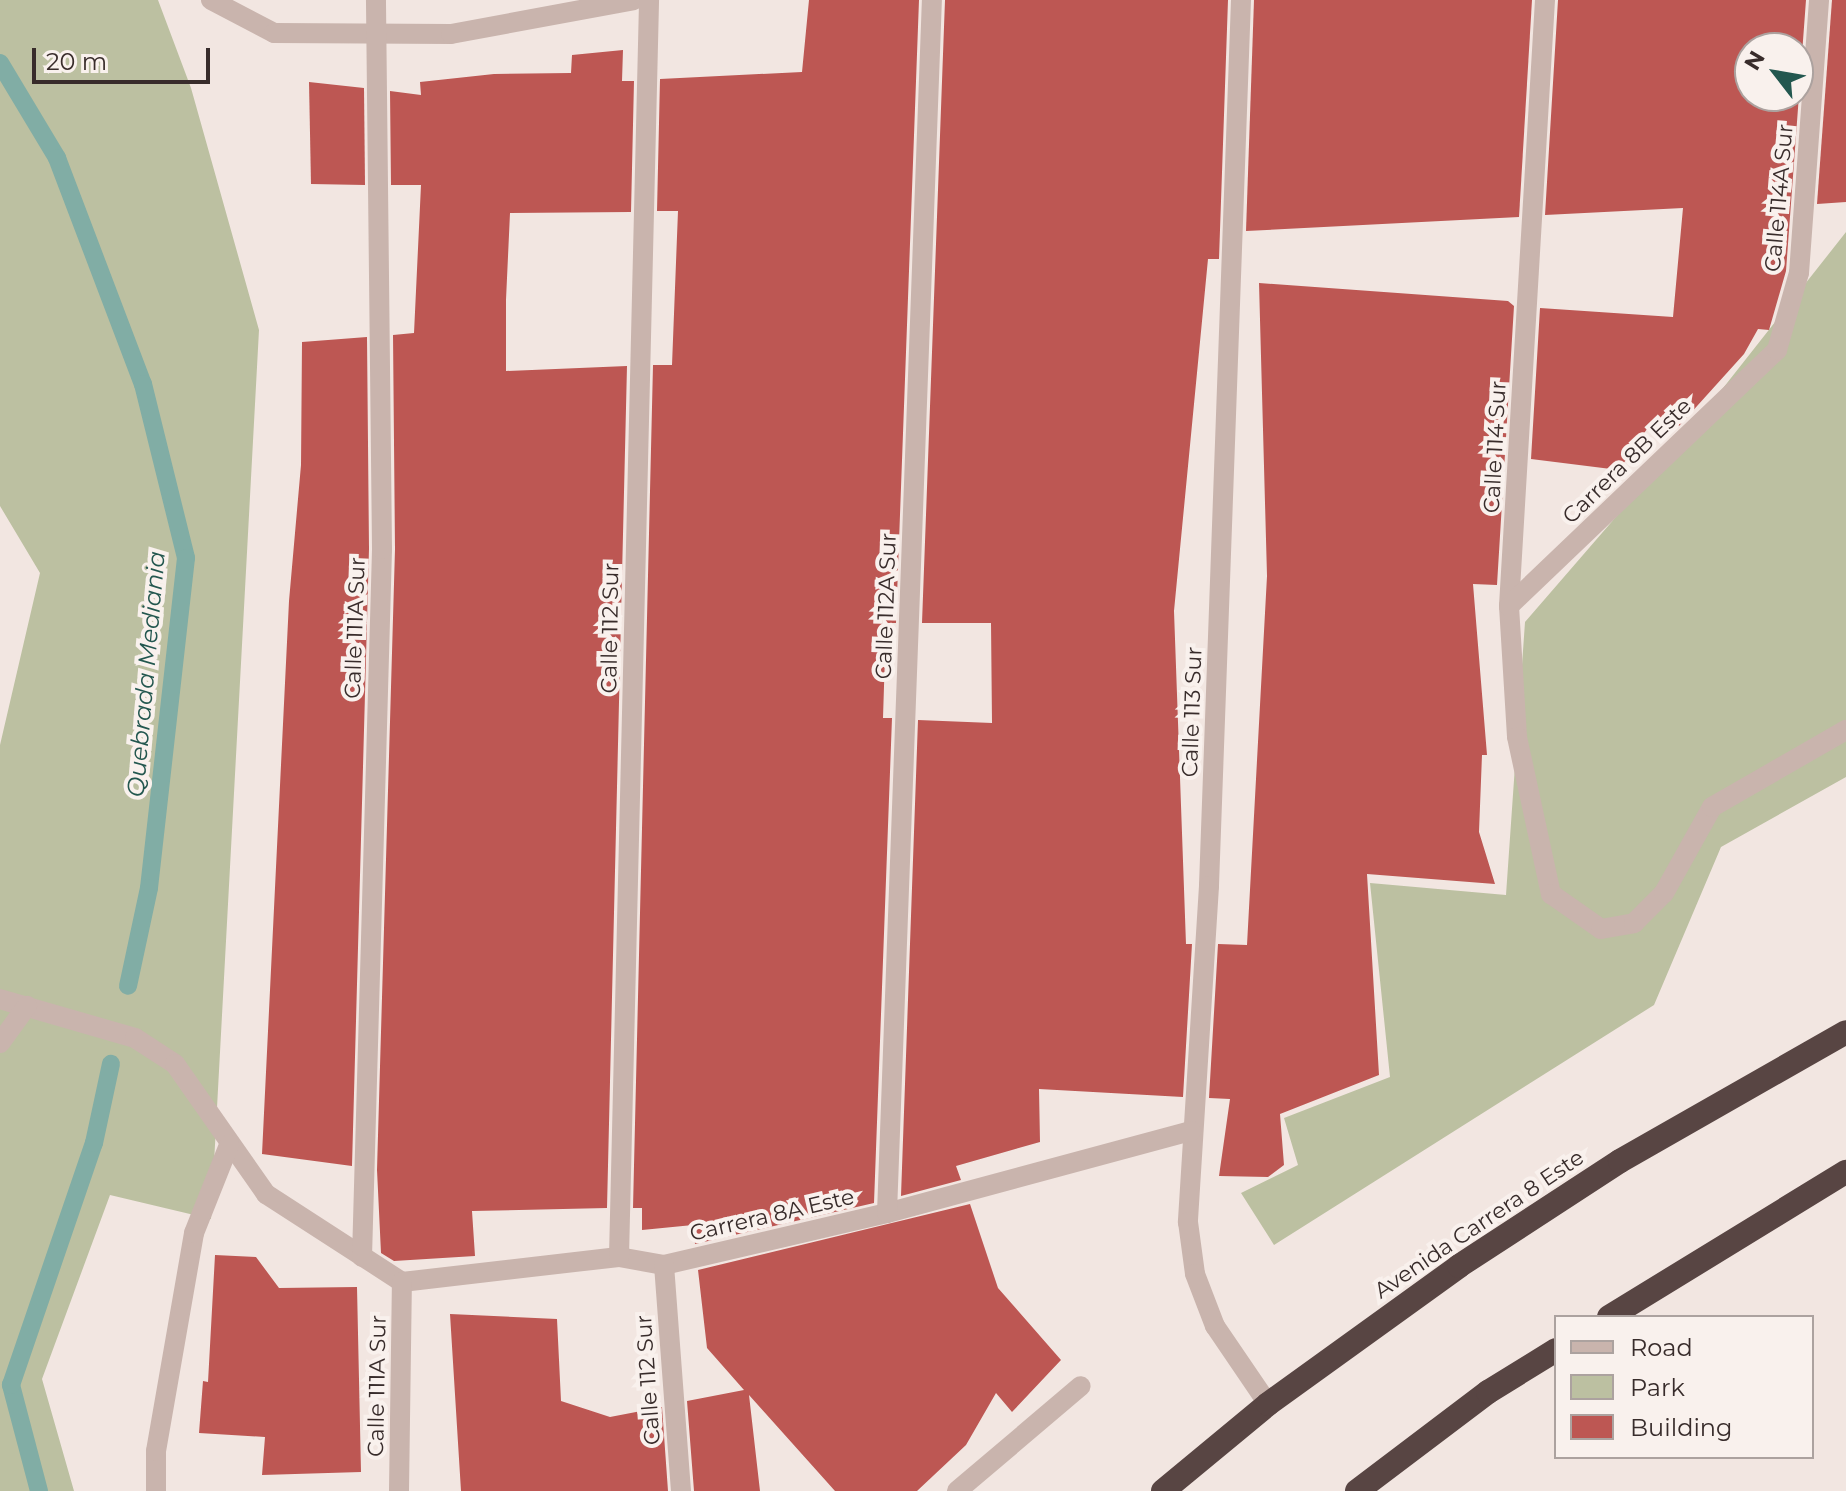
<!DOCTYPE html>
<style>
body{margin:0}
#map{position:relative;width:1846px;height:1491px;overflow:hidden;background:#f2e6e1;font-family:Montserrat,sans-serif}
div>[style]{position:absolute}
.green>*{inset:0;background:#bcc0a1}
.stream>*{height:18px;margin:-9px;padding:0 9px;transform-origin:9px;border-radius:9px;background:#81ada5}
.building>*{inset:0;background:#bd5753}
.street>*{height:20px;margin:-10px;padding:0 10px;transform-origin:10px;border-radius:10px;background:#c9b4ad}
.highway>*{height:24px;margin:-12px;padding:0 12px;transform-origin:12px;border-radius:12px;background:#584543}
span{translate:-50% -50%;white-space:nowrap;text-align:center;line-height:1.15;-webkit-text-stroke:8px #f9f1ed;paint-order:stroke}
.street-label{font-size:22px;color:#382c2b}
.water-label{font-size:24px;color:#23574f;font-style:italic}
.legend{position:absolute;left:1554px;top:1315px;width:260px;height:144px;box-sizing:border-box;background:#f9f1ed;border:2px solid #aca29f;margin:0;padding:10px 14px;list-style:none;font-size:24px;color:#382c2b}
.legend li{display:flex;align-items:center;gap:16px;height:40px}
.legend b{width:40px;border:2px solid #aca29f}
.north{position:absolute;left:1734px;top:32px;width:80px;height:80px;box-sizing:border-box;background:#f9f1ed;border:2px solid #aca29f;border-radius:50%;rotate:301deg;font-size:22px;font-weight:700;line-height:32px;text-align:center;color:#382c2b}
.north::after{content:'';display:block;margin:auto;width:28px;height:36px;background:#23574f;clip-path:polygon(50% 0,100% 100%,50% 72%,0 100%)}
.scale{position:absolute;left:32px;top:48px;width:178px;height:36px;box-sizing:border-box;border:4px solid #382c2b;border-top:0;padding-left:10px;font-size:24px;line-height:28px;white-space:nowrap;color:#382c2b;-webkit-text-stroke:6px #f9f1ed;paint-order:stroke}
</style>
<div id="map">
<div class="green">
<div style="clip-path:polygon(0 0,158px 0,191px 88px,259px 330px,211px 1219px,110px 1195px,42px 1379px,74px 1491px,0 1491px,0 745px,40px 573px,0 506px)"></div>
<div style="clip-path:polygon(1846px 232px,1846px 777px,1721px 847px,1654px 1005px,1274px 1245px,1241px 1193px,1298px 1165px,1284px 1118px,1390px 1077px,1370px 883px,1506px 895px,1525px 622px,1679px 444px)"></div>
</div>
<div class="stream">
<div style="left:0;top:63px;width:111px;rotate:59deg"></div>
<div style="left:57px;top:158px;width:242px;rotate:69.2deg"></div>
<div style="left:143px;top:384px;width:179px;rotate:76.1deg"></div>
<div style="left:186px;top:558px;width:332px;rotate:96.4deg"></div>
<div style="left:149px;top:888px;width:100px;rotate:102.1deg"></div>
<div style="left:39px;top:1491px;width:110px;rotate:-104.8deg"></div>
<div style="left:11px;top:1385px;width:256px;rotate:-71.1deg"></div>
<div style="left:94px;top:1143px;width:81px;rotate:-77.9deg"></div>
</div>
<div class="building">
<div style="clip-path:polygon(809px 0,919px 0,896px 623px,886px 623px,883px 718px,892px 718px,874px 1203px,695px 1244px,693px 1225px,642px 1230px,642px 1208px,633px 1208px,653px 365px,672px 365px,678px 211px,657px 211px,660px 79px,802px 72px)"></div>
<div style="clip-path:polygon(945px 0,1228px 0,1219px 259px,1208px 259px,1174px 611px,1186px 944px,1192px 944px,1183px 1097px,1039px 1089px,1040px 1142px,956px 1166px,961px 1180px,901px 1196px,918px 720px,992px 723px,991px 623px,922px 623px)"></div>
<div style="clip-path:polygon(1254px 0,1532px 0,1519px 217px,1246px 231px)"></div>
<div style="clip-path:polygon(evenodd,1558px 0,1806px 0,1786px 271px,1769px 330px,1758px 329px,1744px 354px,1679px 426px,1649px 426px,1619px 470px,1531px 459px,1540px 308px,1673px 317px,1683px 208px,1545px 215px,1558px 0,1750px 48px,1798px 48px,1798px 96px,1750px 96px,1750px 48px)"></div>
<div style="clip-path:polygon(1832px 0,1846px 0,1846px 202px,1817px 204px)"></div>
<div style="clip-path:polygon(623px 50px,622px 81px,634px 81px,631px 212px,510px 213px,506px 300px,506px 371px,627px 366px,607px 1208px,472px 1211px,475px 1256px,394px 1261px,381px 1253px,377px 1170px,395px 549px,393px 335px,414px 333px,421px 185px,391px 185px,390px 91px,421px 95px,420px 82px,494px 74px,571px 73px,572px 55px)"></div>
<div style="clip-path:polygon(309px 82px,364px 88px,365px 185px,311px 184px)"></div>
<div style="clip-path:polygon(1259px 283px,1508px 301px,1514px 306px,1497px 585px,1473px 584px,1487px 755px,1482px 755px,1479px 832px,1495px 884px,1367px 874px,1379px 1075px,1280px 1114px,1284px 1165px,1268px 1177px,1219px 1176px,1230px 1099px,1209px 1098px,1218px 944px,1247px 945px,1267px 576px)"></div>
<div style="clip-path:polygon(367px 337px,369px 549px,352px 1166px,262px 1154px,289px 601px,301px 465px,302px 342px)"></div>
<div style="clip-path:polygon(970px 1204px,998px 1288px,1061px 1360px,1012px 1412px,996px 1393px,966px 1445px,917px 1491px,835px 1491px,749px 1395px,760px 1491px,694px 1491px,687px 1401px,744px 1390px,707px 1348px,698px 1270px)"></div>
<div style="clip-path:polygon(215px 1255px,256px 1257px,279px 1288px,357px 1287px,361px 1472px,262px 1475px,265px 1437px,199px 1433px,203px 1381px,208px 1382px)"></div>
<div style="clip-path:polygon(450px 1314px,557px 1319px,561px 1401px,610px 1417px,662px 1407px,668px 1491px,461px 1491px)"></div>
</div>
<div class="street">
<div style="left:211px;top:0;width:71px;rotate:27.6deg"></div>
<div style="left:274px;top:33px;width:177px;rotate:0.3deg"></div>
<div style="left:451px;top:34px;width:186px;rotate:-10.5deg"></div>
<div style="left:1241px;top:0;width:887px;rotate:92.07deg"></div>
<div style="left:1209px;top:886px;width:337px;rotate:93.6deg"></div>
<div style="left:1188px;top:1222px;width:52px;rotate:82.3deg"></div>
<div style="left:1195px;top:1274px;width:56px;rotate:69deg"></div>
<div style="left:1215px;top:1326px;width:94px;rotate:55.8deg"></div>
<div style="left:1545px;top:0;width:607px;rotate:93.4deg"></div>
<div style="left:1509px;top:606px;width:131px;rotate:86.5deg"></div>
<div style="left:1517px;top:737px;width:161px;rotate:77.8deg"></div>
<div style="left:1551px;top:894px;width:61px;rotate:35deg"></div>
<div style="left:1601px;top:929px;width:34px;rotate:-10deg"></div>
<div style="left:1634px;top:923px;width:42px;rotate:-45deg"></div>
<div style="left:1664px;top:893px;width:98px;rotate:-60.8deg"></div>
<div style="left:1712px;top:807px;width:155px;rotate:-29.9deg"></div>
<div style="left:1509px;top:606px;width:371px;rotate:-43.7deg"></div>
<div style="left:1777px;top:350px;width:80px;rotate:-74.1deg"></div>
<div style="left:1799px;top:273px;width:274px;rotate:-85.8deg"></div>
<div style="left:0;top:999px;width:141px;rotate:16.1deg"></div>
<div style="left:135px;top:1038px;width:48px;rotate:33deg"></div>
<div style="left:175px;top:1064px;width:159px;rotate:55deg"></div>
<div style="left:266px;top:1194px;width:162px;rotate:32.9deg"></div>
<div style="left:402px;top:1282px;width:218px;rotate:-6.6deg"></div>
<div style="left:619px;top:1257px;width:46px;rotate:10.1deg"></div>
<div style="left:664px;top:1265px;width:229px;rotate:-13.1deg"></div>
<div style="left:887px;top:1213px;width:315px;rotate:-15.1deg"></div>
<div style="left:0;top:1043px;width:46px;rotate:-53.9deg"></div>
<div style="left:887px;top:1213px;width:1214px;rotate:-87.88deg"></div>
<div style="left:362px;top:1257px;width:708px;rotate:-88.38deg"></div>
<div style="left:382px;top:549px;width:549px;rotate:-90.63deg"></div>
<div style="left:619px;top:1257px;width:1257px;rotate:-88.63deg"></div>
<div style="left:664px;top:1265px;width:227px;rotate:85.7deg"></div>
<div style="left:156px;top:1491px;width:40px;rotate:-90deg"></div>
<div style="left:156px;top:1451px;width:221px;rotate:-80.1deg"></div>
<div style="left:194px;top:1233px;width:95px;rotate:-68.3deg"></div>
<div style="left:399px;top:1491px;width:209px;rotate:-89.2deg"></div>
<div style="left:957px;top:1491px;width:162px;rotate:-40.3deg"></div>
</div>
<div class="highway">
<div style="left:1609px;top:1317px;width:278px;rotate:-31.5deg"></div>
<div style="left:1163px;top:1491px;width:136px;rotate:-39.6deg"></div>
<div style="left:1268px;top:1404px;width:236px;rotate:-35.8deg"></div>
<div style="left:1459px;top:1266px;width:192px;rotate:-33.1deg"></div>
<div style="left:1620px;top:1161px;width:260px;rotate:-29.7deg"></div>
<div style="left:1357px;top:1491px;width:164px;rotate:-37.1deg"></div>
<div style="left:1488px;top:1392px;width:80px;rotate:-31.7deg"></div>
</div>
<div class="street-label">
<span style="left:1779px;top:198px;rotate:-85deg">Calle 114A Sur</span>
<span style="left:1495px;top:447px;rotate:-87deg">Calle 114 Sur</span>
<span style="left:1627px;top:461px;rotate:-44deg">Carrera 8B Este</span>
<span style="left:886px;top:606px;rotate:-88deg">Calle 112A Sur</span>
<span style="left:355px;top:628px;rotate:-88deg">Calle 111A Sur</span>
<span style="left:610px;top:628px;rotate:-89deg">Calle 112 Sur</span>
<span style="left:1192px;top:712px;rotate:-88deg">Calle 113 Sur</span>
<span style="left:772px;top:1215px;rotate:-13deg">Carrera 8A Este</span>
<span style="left:1479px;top:1224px;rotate:-34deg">Avenida Carrera 8 Este</span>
<span style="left:648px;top:1380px;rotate:-94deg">Calle 112 Sur</span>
<span style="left:377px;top:1386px;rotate:-89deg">Calle 111A Sur</span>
</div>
<div class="water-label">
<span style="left:146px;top:674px;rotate:-85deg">Quebrada Mediania</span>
</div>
<ul class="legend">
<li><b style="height:10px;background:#c9b4ad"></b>Road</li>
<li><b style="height:22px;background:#bcc0a1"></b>Park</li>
<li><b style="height:22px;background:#bd5753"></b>Building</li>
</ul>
<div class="north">N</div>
<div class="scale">20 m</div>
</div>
